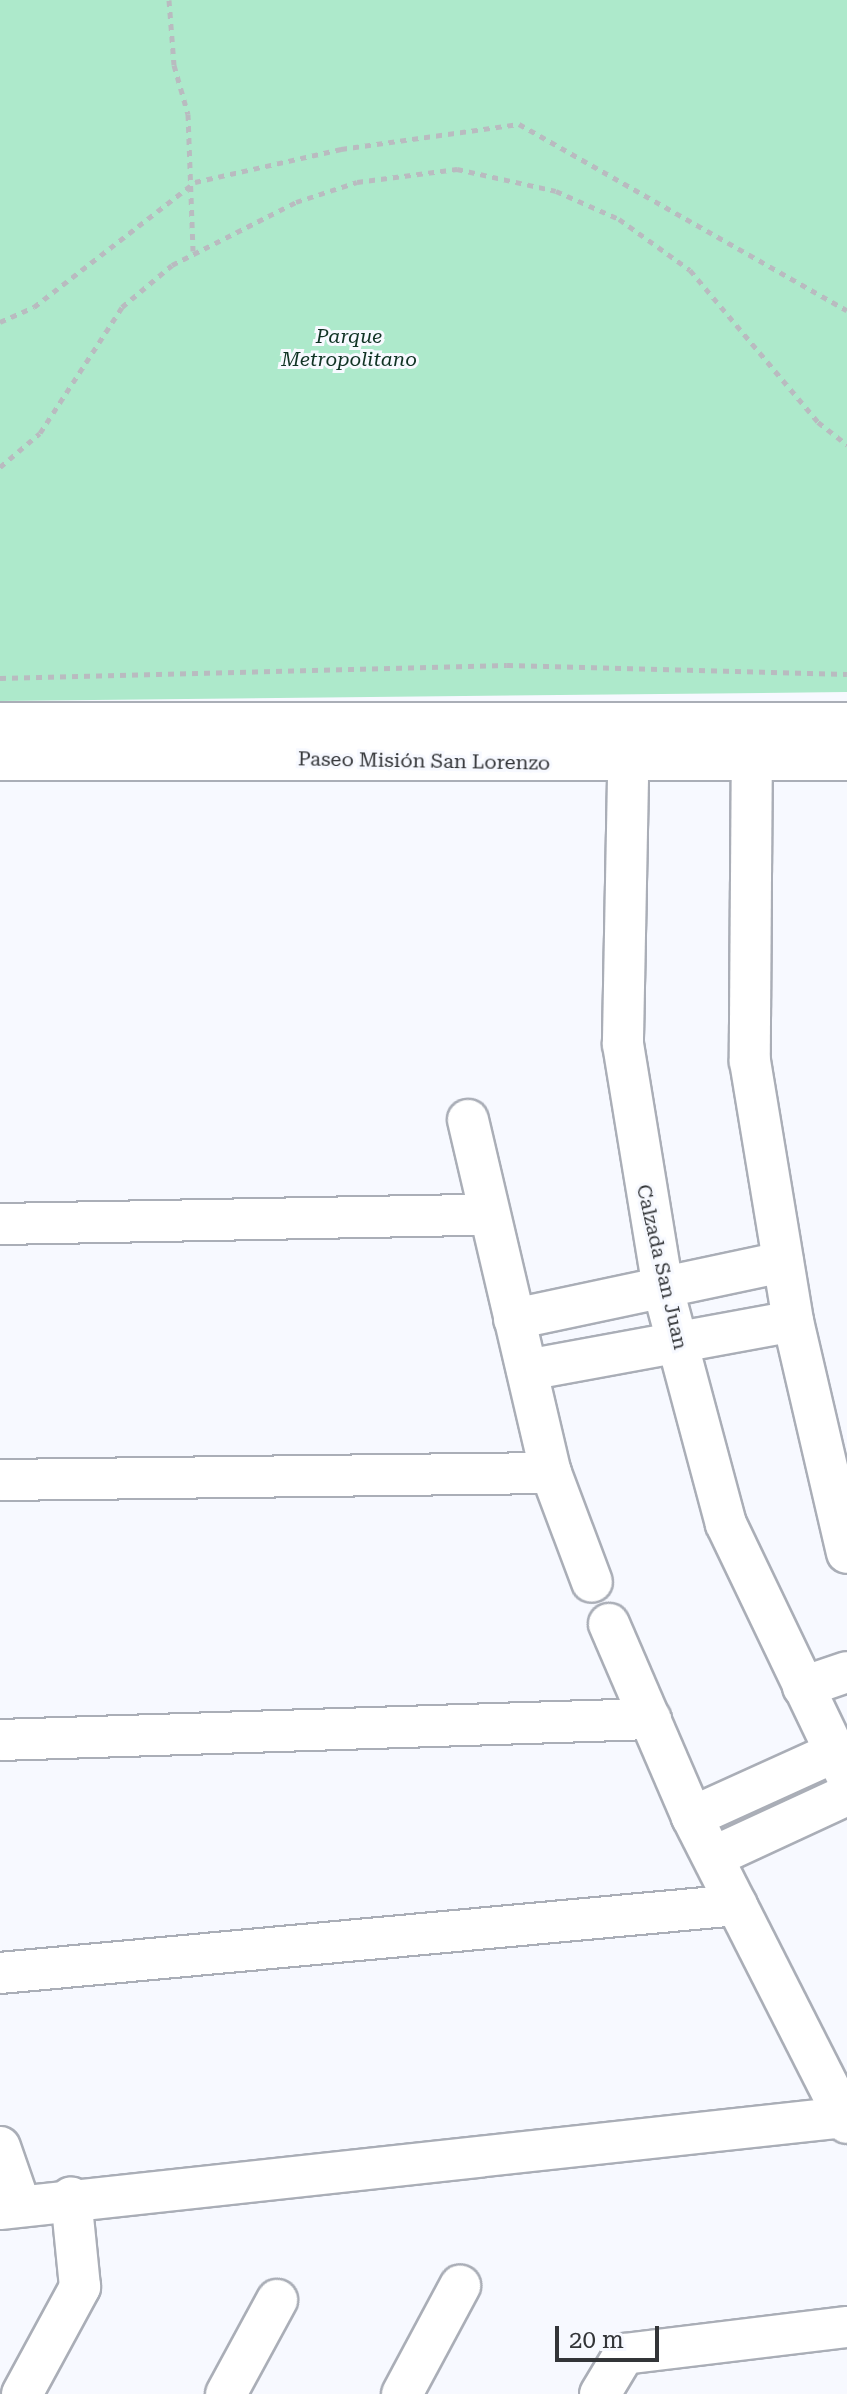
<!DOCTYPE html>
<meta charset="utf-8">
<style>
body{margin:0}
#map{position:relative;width:847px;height:2394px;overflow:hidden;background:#f7f9ff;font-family:"Roboto Serif",serif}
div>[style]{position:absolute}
.green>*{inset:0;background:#ade9cb}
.path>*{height:5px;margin-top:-2.5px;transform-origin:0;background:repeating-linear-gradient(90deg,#b9bbc0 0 6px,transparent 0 12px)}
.roads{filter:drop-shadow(2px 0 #aaaeb7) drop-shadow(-2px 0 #aaaeb7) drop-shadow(0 2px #aaaeb7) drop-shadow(0 -2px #aaaeb7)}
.street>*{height:40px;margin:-20px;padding:0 20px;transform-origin:20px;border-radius:20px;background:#fff}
span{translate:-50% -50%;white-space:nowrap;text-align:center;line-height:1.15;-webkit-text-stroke:6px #f7f9ff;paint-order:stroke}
.park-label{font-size:20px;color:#103324;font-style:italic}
.street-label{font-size:20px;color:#333538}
.scale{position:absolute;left:555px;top:2326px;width:104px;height:36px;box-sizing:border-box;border:4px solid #333538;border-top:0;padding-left:10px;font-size:24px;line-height:28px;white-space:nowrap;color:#333538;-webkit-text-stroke:6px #f7f9ff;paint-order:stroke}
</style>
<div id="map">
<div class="green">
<div style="clip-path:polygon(0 0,847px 0,847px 692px,0 701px)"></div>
</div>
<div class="path">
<div style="left:169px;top:0;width:65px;rotate:85.6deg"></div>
<div style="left:174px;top:65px;width:51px;rotate:74.1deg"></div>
<div style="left:188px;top:114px;width:137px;rotate:87.9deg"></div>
<div style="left:0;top:322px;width:37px;rotate:-24deg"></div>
<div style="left:34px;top:307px;width:204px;rotate:-37.8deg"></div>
<div style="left:195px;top:182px;width:150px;rotate:-12.7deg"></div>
<div style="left:341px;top:149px;width:180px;rotate:-8deg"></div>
<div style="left:519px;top:124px;width:377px;rotate:29.6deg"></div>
<div style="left:0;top:467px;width:52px;rotate:-40.4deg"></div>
<div style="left:40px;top:433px;width:150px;rotate:-56.9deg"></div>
<div style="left:122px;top:307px;width:65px;rotate:-40deg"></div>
<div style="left:172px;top:265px;width:139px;rotate:-26.9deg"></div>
<div style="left:296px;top:202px;width:64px;rotate:-18.2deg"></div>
<div style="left:357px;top:182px;width:101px;rotate:-7.4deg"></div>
<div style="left:457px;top:169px;width:101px;rotate:12.5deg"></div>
<div style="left:556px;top:191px;width:69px;rotate:24deg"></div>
<div style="left:619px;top:219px;width:87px;rotate:35.7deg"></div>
<div style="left:690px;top:270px;width:199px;rotate:49.9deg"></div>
<div style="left:818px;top:422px;width:37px;rotate:38deg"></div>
<div style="left:0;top:678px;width:507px;rotate:-1.47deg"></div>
<div style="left:507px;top:665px;width:340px;rotate:1.5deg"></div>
</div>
<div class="roads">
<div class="street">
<div style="left:0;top:723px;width:847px"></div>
<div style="left:629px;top:726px;width:318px;rotate:91.1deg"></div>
<div style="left:623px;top:1044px;width:248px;rotate:80.7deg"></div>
<div style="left:663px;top:1289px;width:243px;rotate:75deg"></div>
<div style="left:726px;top:1524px;width:280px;rotate:64.4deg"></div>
<div style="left:752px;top:734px;width:327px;rotate:90.4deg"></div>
<div style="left:750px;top:1061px;width:264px;rotate:80.6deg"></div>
<div style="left:793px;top:1321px;width:238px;rotate:76.9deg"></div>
<div style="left:0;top:760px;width:847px"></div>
<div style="left:468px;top:1120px;width:363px;rotate:76.8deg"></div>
<div style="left:551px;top:1473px;width:116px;rotate:69.4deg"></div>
<div style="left:0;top:1224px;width:488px;rotate:-1.1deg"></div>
<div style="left:514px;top:1319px;width:275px;rotate:-12deg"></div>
<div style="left:527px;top:1370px;width:270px;rotate:-10.4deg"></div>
<div style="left:0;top:1480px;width:551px;rotate:-0.73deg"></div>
<div style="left:609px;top:1624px;width:210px;rotate:66.7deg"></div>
<div style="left:692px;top:1817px;width:343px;rotate:63.1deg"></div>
<div style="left:803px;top:1687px;width:46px;rotate:-18.8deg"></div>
<div style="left:0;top:1740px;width:651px;rotate:-1.85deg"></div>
<div style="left:692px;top:1817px;width:157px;rotate:-24.4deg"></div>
<div style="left:713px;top:1857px;width:148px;rotate:-24.8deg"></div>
<div style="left:0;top:1973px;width:740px;rotate:-5.27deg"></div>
<div style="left:0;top:2147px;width:58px;rotate:70.9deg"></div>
<div style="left:0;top:2209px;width:849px;rotate:-6.22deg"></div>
<div style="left:22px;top:2394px;width:122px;rotate:-61.5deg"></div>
<div style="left:80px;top:2287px;width:90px;rotate:-95.7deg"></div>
<div style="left:226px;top:2394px;width:107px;rotate:-61.5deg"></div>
<div style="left:402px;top:2394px;width:123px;rotate:-61.8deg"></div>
<div style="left:600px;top:2394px;width:47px;rotate:-59deg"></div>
<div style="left:624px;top:2354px;width:225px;rotate:-6.9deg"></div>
</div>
</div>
<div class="park-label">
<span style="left:349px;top:348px">Parque<br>Metropolitano</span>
</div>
<div class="street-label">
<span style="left:424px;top:761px;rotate:1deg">Paseo Misión San Lorenzo</span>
<span style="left:662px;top:1267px;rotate:77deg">Calzada San Juan</span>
</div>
<div class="scale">20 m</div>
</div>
